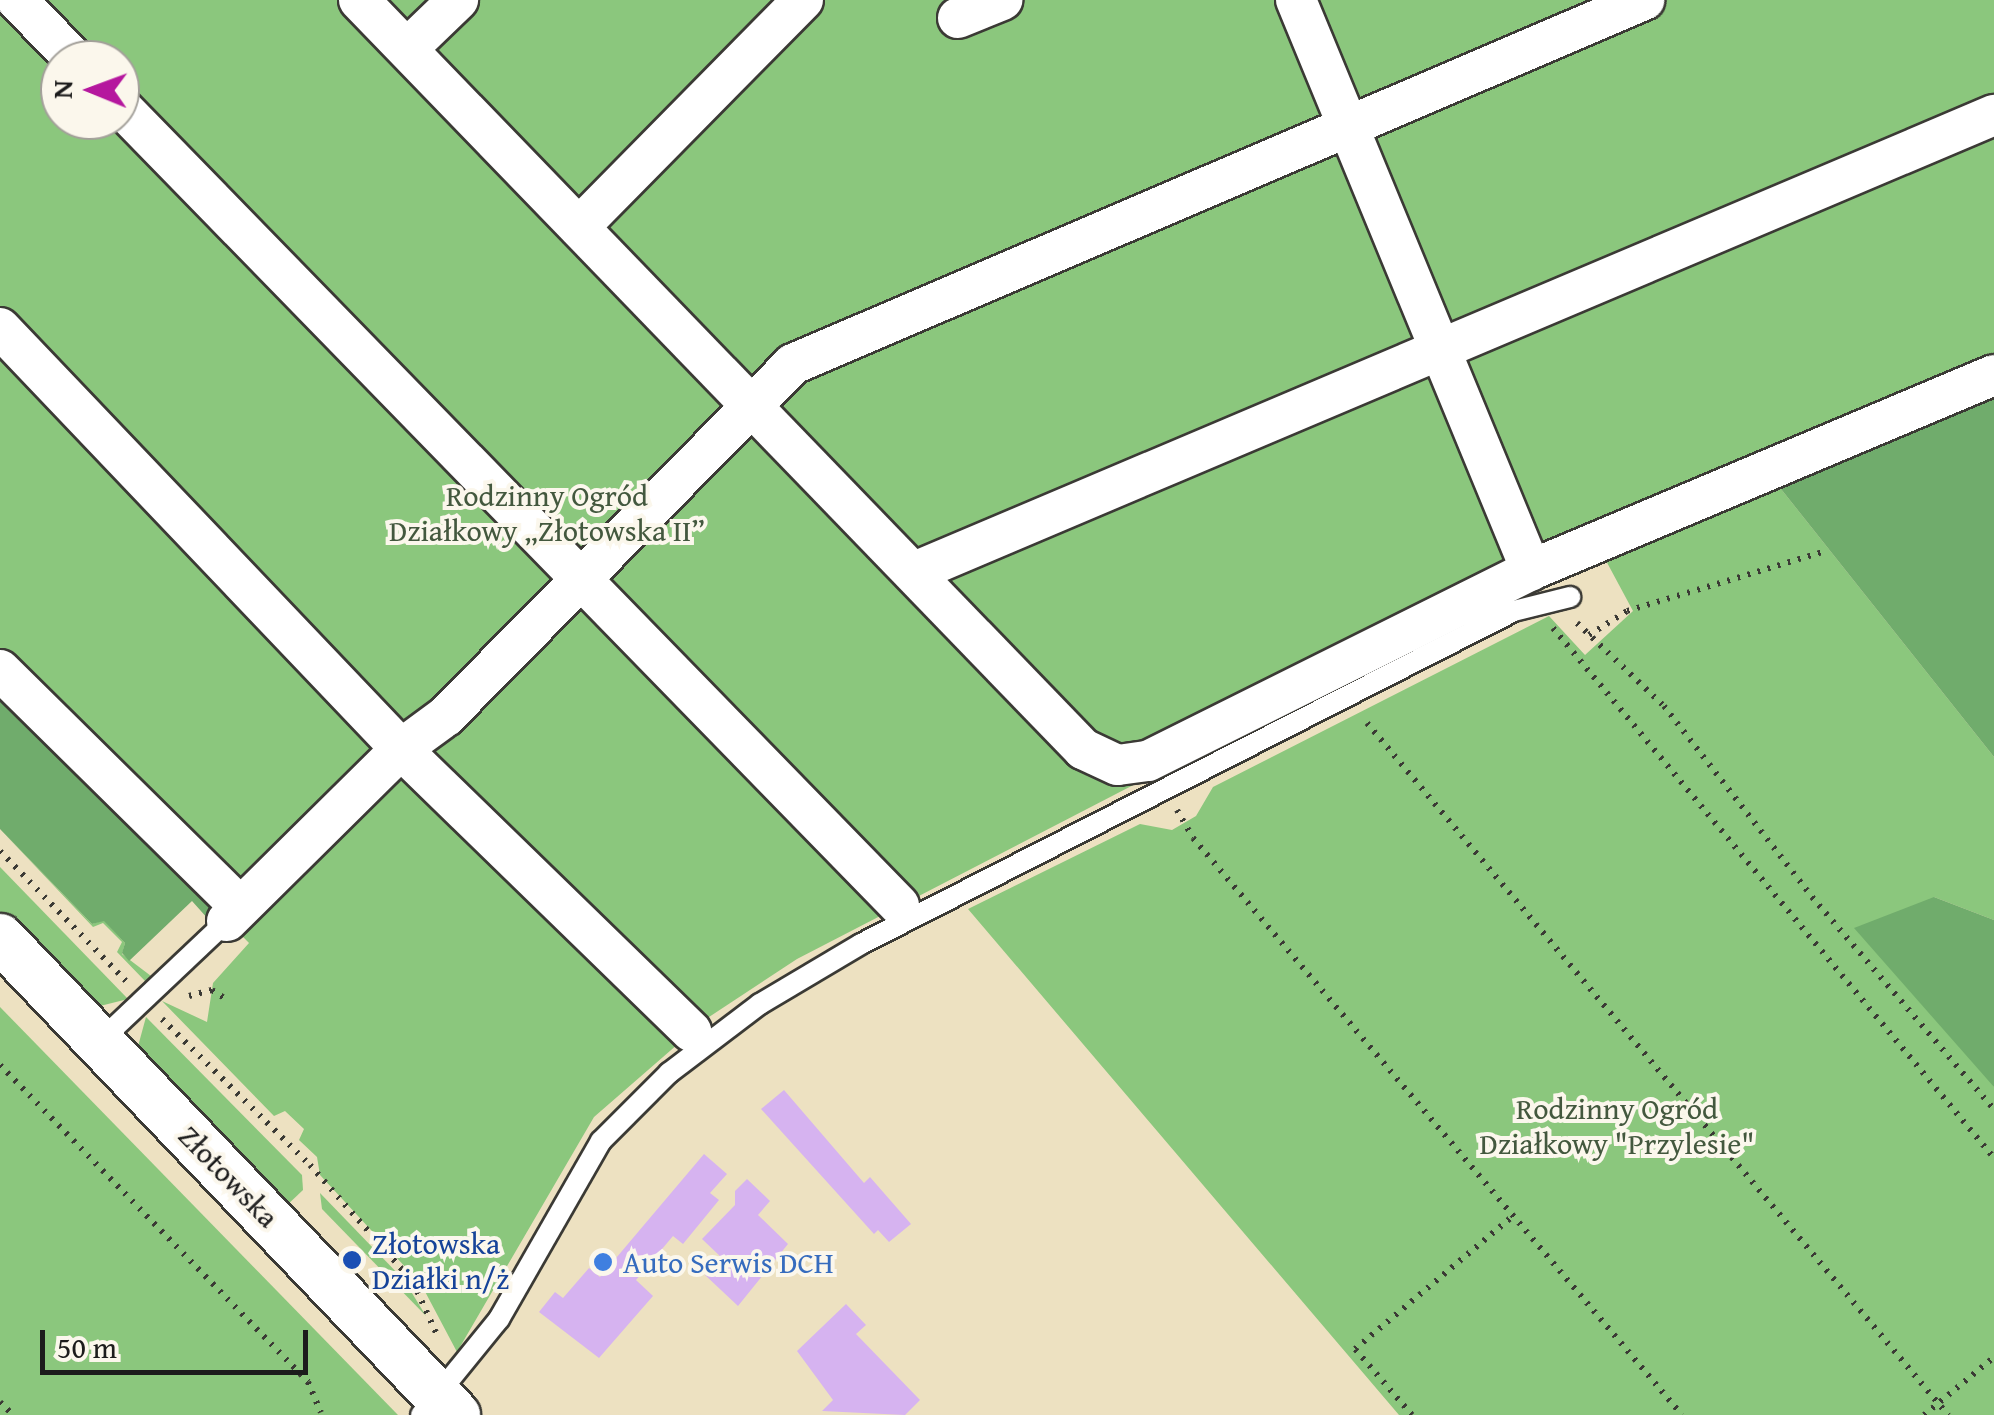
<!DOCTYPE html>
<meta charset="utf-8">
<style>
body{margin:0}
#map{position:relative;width:1994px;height:1415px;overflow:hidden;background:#ede1c1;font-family:"Gentium Book Plus",serif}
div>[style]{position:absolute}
.green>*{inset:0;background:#8bc77d}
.forest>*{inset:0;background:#70ac6c}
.building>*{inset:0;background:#d6b3f0}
.path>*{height:6px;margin-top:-3px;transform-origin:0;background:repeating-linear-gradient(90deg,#3b3a35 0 2.5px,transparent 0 10.5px)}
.roads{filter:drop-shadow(2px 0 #3b3a35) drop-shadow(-2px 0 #3b3a35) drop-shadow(0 2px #3b3a35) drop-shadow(0 -2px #3b3a35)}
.service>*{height:20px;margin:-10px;padding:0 10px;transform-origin:10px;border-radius:10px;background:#fff}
.minor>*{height:40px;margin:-20px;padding:0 20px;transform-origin:20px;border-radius:20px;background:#fff}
.tertiary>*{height:48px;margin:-24px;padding:0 24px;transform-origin:24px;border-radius:24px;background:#fff}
.dots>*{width:28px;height:28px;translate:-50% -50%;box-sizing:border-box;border:5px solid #fbf7ec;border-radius:50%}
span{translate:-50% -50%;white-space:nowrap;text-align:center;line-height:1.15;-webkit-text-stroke:8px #fbf7ec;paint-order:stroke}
.park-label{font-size:30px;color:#43583e}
.street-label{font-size:30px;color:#1c1c1c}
.transit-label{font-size:30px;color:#164399}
.left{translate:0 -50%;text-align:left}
.shop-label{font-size:30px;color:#366cbe}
.north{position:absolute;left:40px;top:40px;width:100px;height:100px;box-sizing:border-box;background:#fbf7ec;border:2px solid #a29f99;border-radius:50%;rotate:271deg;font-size:28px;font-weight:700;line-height:40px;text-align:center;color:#1c1c1c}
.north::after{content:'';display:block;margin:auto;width:35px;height:45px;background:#b5179e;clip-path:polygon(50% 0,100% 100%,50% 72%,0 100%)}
.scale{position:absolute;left:40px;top:1330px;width:268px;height:45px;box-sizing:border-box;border:5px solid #1c1c1c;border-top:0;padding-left:12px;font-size:30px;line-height:35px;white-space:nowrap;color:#1c1c1c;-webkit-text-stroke:8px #fbf7ec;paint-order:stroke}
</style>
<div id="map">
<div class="green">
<div style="clip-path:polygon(evenodd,0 0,1994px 0,1994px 392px,1777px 484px,1994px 757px,1994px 920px,1934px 897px,1994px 1087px,1994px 1415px,1399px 1415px,968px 909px,1140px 824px,1172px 830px,1196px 816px,1213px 787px,1549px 616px,1585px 655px,1633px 611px,1604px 557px,1201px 750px,797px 959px,709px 1017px,594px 1117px,457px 1352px,421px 1284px,320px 1175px,317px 1157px,299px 1140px,304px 1129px,285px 1111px,274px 1116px,162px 1001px,207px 1022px,213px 983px,249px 943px,0 689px,0 0,60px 60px,120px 60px,120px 120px,60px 120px,60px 60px)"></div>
<div style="clip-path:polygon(0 829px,92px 924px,104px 920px,125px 943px,122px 954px,151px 976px,146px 982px,117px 952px,122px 942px,103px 923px,93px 927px)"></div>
<div style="clip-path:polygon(0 867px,128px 999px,96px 1007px,0 915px)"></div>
<div style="clip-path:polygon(0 1007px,398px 1415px,0 1415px)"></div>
<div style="clip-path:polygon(146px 1017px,302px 1175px,303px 1190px,284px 1208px,137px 1050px)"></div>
<div style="clip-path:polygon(320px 1193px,404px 1280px,426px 1316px,322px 1209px)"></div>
</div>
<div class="forest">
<div style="clip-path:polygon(1994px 392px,1994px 757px,1777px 484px)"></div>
<div style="clip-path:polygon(0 689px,218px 912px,209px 920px,192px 901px,129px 961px,122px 953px,125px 943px,104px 921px,92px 924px,0 829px)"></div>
<div style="clip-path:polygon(1934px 897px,1994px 920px,1994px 1087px,1854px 928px)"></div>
</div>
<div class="building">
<div style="clip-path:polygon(784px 1090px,864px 1183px,870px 1177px,911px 1224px,889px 1242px,878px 1230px,874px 1234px,761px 1109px)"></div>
<div style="clip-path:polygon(704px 1154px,727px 1174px,710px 1193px,719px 1200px,683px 1244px,673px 1236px,636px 1280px,653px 1296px,599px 1358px,539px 1312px,555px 1292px,563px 1298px,589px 1268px,600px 1277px)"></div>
<div style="clip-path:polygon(747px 1179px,770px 1201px,758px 1215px,788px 1244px,738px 1306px,705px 1275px,722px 1258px,702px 1239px,735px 1205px,735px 1191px)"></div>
<div style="clip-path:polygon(846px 1304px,866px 1325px,856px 1334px,920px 1400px,905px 1415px,822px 1411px,833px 1400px,797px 1351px)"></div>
</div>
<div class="path">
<div style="left:1577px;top:623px;width:120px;rotate:43.7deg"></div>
<div style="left:1664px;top:706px;width:242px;rotate:52.2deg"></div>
<div style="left:1812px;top:897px;width:279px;rotate:49.4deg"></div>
<div style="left:1553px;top:628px;width:689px;rotate:50.24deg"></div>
<div style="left:1589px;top:635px;width:45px;rotate:-32.3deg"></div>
<div style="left:1627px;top:611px;width:204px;rotate:-16.8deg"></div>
<div style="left:1367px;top:723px;width:904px;rotate:49.98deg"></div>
<div style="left:1177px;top:810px;width:32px;rotate:60deg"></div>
<div style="left:1193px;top:838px;width:756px;rotate:49.72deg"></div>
<div style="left:0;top:851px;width:181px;rotate:45.9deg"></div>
<div style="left:189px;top:996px;width:24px;rotate:-15deg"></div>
<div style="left:212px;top:990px;width:20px;rotate:33deg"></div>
<div style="left:162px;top:1019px;width:208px;rotate:44.6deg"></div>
<div style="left:310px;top:1165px;width:156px;rotate:48.6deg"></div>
<div style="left:413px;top:1282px;width:58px;rotate:65.6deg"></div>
<div style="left:0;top:1065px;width:442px;rotate:45.8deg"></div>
<div style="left:308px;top:1382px;width:33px;rotate:67deg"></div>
<div style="left:0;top:1402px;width:18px;rotate:45deg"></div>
<div style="left:1412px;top:1415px;width:87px;rotate:-130.8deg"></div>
<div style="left:1355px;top:1349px;width:207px;rotate:-40.1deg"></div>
<div style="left:1924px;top:1415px;width:91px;rotate:-39.6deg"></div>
</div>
<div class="roads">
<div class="service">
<div style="left:100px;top:1041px;width:175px;rotate:-43.4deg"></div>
<div style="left:421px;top:1415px;width:124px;rotate:-50.9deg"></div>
<div style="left:499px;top:1319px;width:205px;rotate:-60.2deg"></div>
<div style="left:601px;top:1141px;width:96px;rotate:-45deg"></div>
<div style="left:669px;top:1073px;width:114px;rotate:-37.2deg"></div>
<div style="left:760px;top:1004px;width:117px;rotate:-30.7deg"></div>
<div style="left:861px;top:944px;width:733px;rotate:-27.02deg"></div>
<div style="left:1514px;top:611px;width:58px;rotate:-14deg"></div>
</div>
<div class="minor">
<div style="left:17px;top:0;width:83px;rotate:46deg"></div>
<div style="left:359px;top:0;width:1042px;rotate:45.97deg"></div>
<div style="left:1083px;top:749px;width:38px;rotate:25deg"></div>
<div style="left:1118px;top:765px;width:30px;rotate:-8deg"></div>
<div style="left:1148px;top:761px;width:428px;rotate:-26.5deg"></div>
<div style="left:1531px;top:570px;width:502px;rotate:-22.84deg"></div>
<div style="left:1296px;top:0;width:617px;rotate:67.59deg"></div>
<div style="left:958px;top:18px;width:48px;rotate:-22.2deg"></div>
<div style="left:407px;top:49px;width:71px;rotate:-43.9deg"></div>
<div style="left:120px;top:106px;width:1116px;rotate:45.73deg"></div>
<div style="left:579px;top:227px;width:319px;rotate:-45.4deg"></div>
<div style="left:0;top:328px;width:581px;rotate:46.39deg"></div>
<div style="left:401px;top:749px;width:405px;rotate:44.2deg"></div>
<div style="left:917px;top:571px;width:1170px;rotate:-22.95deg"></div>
<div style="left:0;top:670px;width:337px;rotate:44.6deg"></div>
<div style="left:227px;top:921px;width:245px;rotate:-44.7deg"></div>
<div style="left:401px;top:749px;width:56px;rotate:-36.3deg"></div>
<div style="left:446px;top:716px;width:494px;rotate:-45.4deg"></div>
<div style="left:793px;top:364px;width:926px;rotate:-23.16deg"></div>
</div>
<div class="tertiary">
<div style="left:0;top:938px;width:660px;rotate:46.29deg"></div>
</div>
</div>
<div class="dots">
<div style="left:352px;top:1260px;background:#1a4fb4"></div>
<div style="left:603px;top:1262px;background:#3f7fe0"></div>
</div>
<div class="park-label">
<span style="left:547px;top:512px">Rodzinny Ogród<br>Działkowy „Złotowska II”</span>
<span style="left:1617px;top:1125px">Rodzinny Ogród<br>Działkowy "Przylesie"</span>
</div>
<div class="street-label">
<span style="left:229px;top:1176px;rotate:46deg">Złotowska</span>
</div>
<div class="transit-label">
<span class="left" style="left:372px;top:1260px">Złotowska<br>Działki n/ż</span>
</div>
<div class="shop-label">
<span class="left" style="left:623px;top:1262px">Auto Serwis DCH</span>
</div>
<div class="north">N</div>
<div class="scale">50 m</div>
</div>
